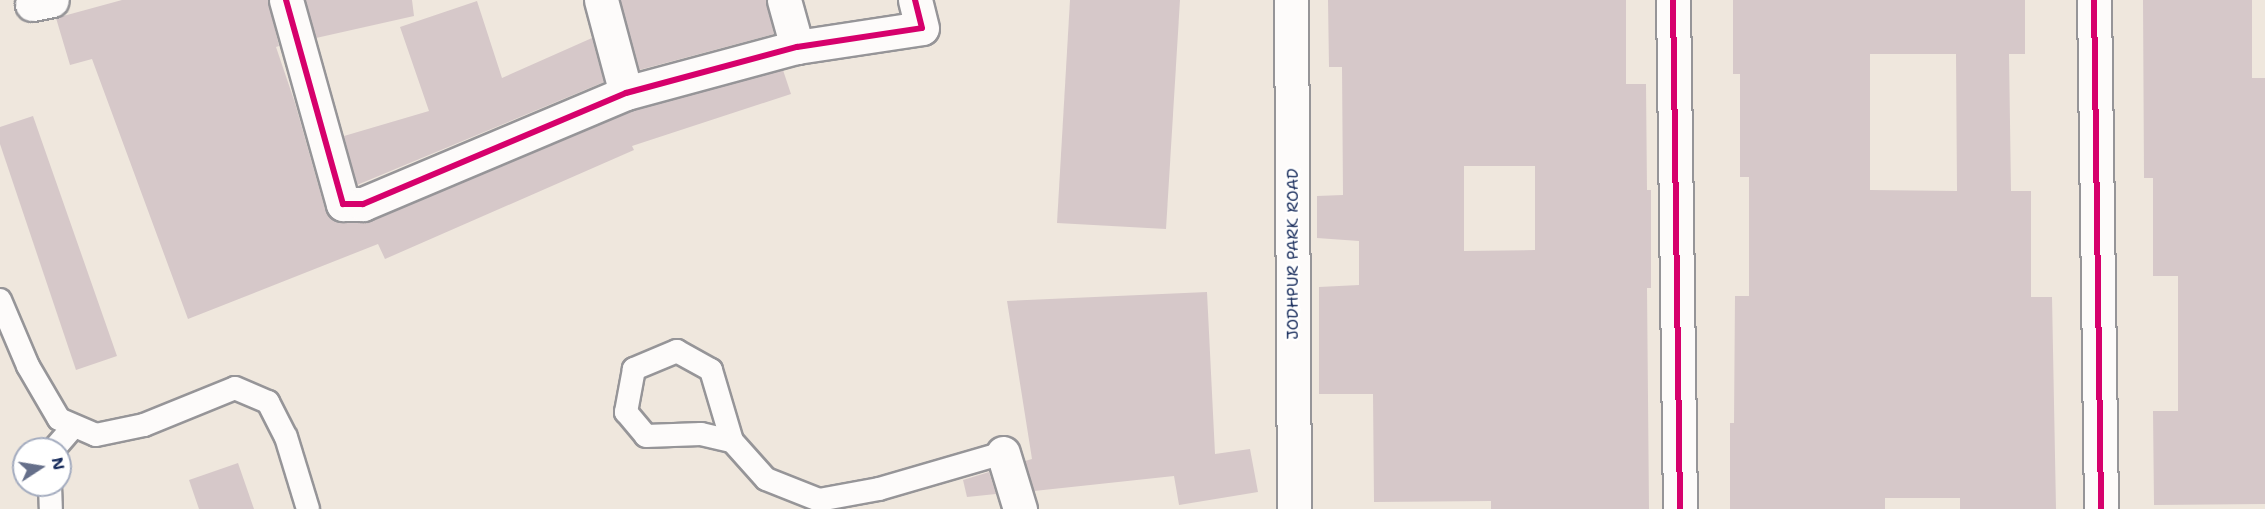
<!DOCTYPE html>
<style>
body{margin:0}
#map{position:relative;width:2265px;height:509px;overflow:hidden;background:#efe7dd;font-family:"Shantell Sans",sans-serif}
div>[style]{position:absolute}
.building>*{inset:0;background:#d6c8c9}
.roads{filter:drop-shadow(2px 0 #969598) drop-shadow(-2px 0 #969598) drop-shadow(0 2px #969598) drop-shadow(0 -2px #969598)}
.service>*{height:22px;margin:-11px;padding:0 11px;transform-origin:11px;border-radius:11px;background:#fdfbfa}
.minor>*{height:33px;margin:-16.5px;padding:0 16.5px;transform-origin:16.5px;border-radius:16.5px;background:#fdfbfa}
.cycleway>*{height:6px;margin:-3px;padding:0 3px;transform-origin:3px;border-radius:3px;background:#d6006c}
span{translate:-50% -50%;white-space:nowrap;text-align:center;line-height:1.15;-webkit-text-stroke:4.5px #fff;paint-order:stroke}
.street-label{font-size:16px;color:#1b2f5e}
.north{position:absolute;left:12px;top:437px;width:60px;height:60px;box-sizing:border-box;background:#fff;border:2px solid #a4acbf;border-radius:50%;rotate:78deg;font-size:16px;font-weight:700;line-height:24px;text-align:center;color:#1b2f5e}
.north::after{content:'';display:block;margin:auto;width:21px;height:27px;background:#656f8a;clip-path:polygon(50% 0,100% 100%,50% 72%,0 100%)}
</style>
<div id="map">
<div class="building">
<div style="clip-path:polygon(122px 0,268px 0,279px 46px,276px 47px,295px 103px,325px 209px,331px 218px,343px 223px,370px 221px,632px 111px,783px 70px,791px 94px,632px 146px,634px 150px,385px 259px,378px 244px,188px 319px,92px 59px,70px 65px,56px 18px)"></div>
<div style="clip-path:polygon(305px 0,412px 0,414px 16px,316px 38px)"></div>
<div style="clip-path:polygon(620px 0,766px 0,774px 34px,639px 70px)"></div>
<div style="clip-path:polygon(1070px 0,1180px 0,1166px 229px,1057px 223px)"></div>
<div style="clip-path:polygon(evenodd,1328px 0,1626px 0,1626px 84px,1646px 84px,1647px 190px,1651px 190px,1651px 288px,1647px 288px,1649px 509px,1491px 509px,1491px 501px,1374px 502px,1373px 394px,1319px 394px,1319px 287px,1359px 285px,1359px 241px,1317px 238px,1317px 196px,1343px 195px,1342px 67px,1329px 67px,1328px 0,1464px 166px,1535px 166px,1535px 250px,1464px 251px,1464px 166px)"></div>
<div style="clip-path:polygon(evenodd,1733px 0,2025px 0,2025px 54px,2009px 54px,2011px 191px,2031px 191px,2031px 297px,2052px 297px,2056px 509px,1960px 509px,1960px 498px,1885px 498px,1885px 509px,1730px 509px,1730px 423px,1734px 423px,1735px 296px,1749px 296px,1749px 177px,1740px 177px,1740px 74px,1733px 74px,1733px 0,1870px 54px,1956px 54px,1957px 191px,1870px 190px,1870px 54px)"></div>
<div style="clip-path:polygon(2143px 0,2252px 0,2252px 78px,2265px 78px,2265px 504px,2154px 505px,2153px 411px,2178px 411px,2178px 276px,2153px 276px,2153px 178px,2144px 178px)"></div>
<div style="clip-path:polygon(477px 1px,502px 78px,592px 38px,604px 82px,357px 185px,344px 136px,429px 111px,400px 27px)"></div>
<div style="clip-path:polygon(33px 116px,117px 356px,76px 370px,0 144px,0 127px)"></div>
<div style="clip-path:polygon(1207px 292px,1215px 454px,1250px 449px,1258px 492px,1179px 505px,1174px 476px,1034px 491px,1025px 461px,1032px 459px,1007px 301px)"></div>
<div style="clip-path:polygon(238px 463px,254px 509px,199px 509px,189px 480px)"></div>
<div style="clip-path:polygon(989px 472px,996px 494px,967px 497px,963px 480px)"></div>
</div>
<div class="roads">
<div class="service">
<div style="left:0;top:300px;width:72px;rotate:67deg"></div>
<div style="left:28px;top:366px;width:61px;rotate:59.7deg"></div>
<div style="left:59px;top:419px;width:40px;rotate:23.4deg"></div>
<div style="left:96px;top:435px;width:49px;rotate:-11.8deg"></div>
<div style="left:144px;top:425px;width:98px;rotate:-22.1deg"></div>
<div style="left:235px;top:388px;width:36px;rotate:23deg"></div>
<div style="left:268px;top:402px;width:39px;rotate:63deg"></div>
<div style="left:286px;top:437px;width:75px;rotate:73deg"></div>
<div style="left:732px;top:441px;width:74px;rotate:-106.5deg"></div>
<div style="left:711px;top:370px;width:39px;rotate:-151deg"></div>
<div style="left:677px;top:351px;width:47px;rotate:157.3deg"></div>
<div style="left:634px;top:369px;width:44px;rotate:100.5deg"></div>
<div style="left:626px;top:412px;width:31px;rotate:50deg"></div>
<div style="left:646px;top:436px;width:55px;rotate:-2.1deg"></div>
<div style="left:701px;top:434px;width:32px;rotate:13deg"></div>
<div style="left:732px;top:441px;width:51px;rotate:48.2deg"></div>
<div style="left:766px;top:479px;width:57px;rotate:21.6deg"></div>
<div style="left:819px;top:500px;width:61px;rotate:-10.4deg"></div>
<div style="left:879px;top:489px;width:129px;rotate:-16.2deg"></div>
<div style="left:54px;top:449px;width:30px;rotate:-49deg"></div>
<div style="left:50px;top:485px;width:24px;rotate:88deg"></div>
</div>
<div class="minor">
<div style="left:286px;top:0;width:212px;rotate:74.4deg"></div>
<div style="left:343px;top:204px;width:20px"></div>
<div style="left:363px;top:204px;width:285px;rotate:-22.9deg"></div>
<div style="left:626px;top:93px;width:177px;rotate:-15.1deg"></div>
<div style="left:797px;top:47px;width:126px;rotate:-8.6deg"></div>
<div style="left:922px;top:28px;width:29px;rotate:-104deg"></div>
<div style="left:601px;top:0;width:96px;rotate:75deg"></div>
<div style="left:784px;top:0;width:49px;rotate:74.5deg"></div>
<div style="left:1291px;top:0;width:509px;rotate:89.66deg"></div>
<div style="left:1673px;top:0;width:509px;rotate:89.21deg"></div>
<div style="left:2094px;top:0;width:509px;rotate:89.21deg"></div>
<div style="left:32px;top:4px;width:20px;rotate:-11deg"></div>
<div style="left:1003px;top:453px;width:59px;rotate:73.1deg"></div>
</div>
</div>
<div class="cycleway">
<div style="left:286px;top:0;width:212px;rotate:74.4deg"></div>
<div style="left:343px;top:204px;width:20px"></div>
<div style="left:363px;top:204px;width:285px;rotate:-22.9deg"></div>
<div style="left:626px;top:93px;width:177px;rotate:-15.1deg"></div>
<div style="left:797px;top:47px;width:126px;rotate:-8.6deg"></div>
<div style="left:922px;top:28px;width:29px;rotate:-104deg"></div>
<div style="left:1673px;top:0;width:509px;rotate:89.21deg"></div>
<div style="left:2094px;top:0;width:509px;rotate:89.21deg"></div>
</div>
<div class="street-label">
<span style="left:1293px;top:254px;rotate:-90deg">JODHPUR PARK ROAD</span>
</div>
<div class="north">N</div>
</div>
